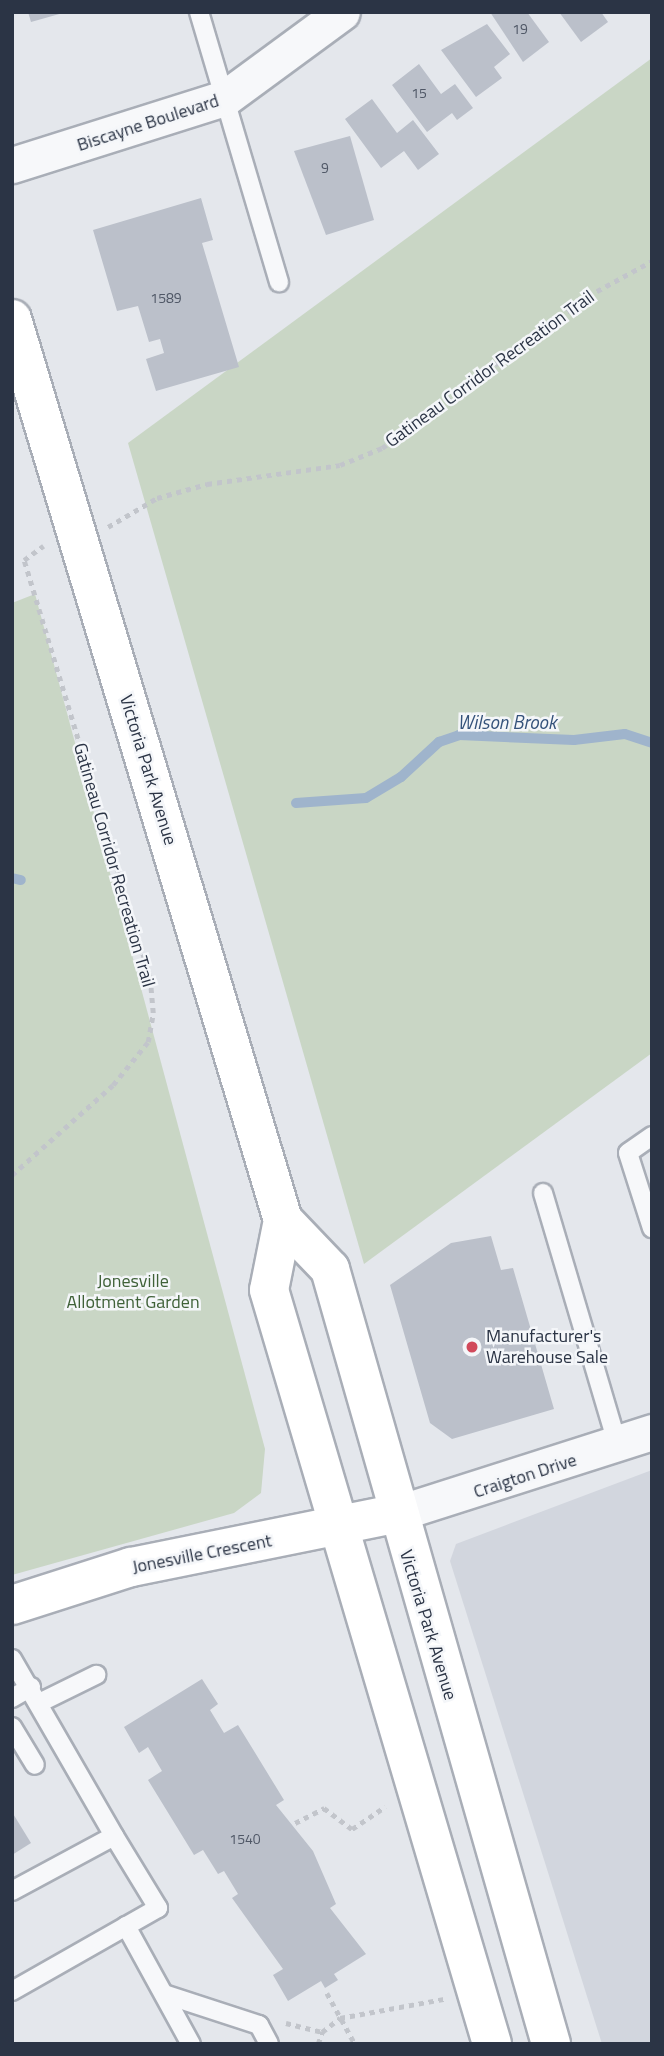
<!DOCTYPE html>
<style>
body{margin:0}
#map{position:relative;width:664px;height:2056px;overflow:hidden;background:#e4e7ec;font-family:"Titillium Web",sans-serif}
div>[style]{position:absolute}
.built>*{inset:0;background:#d2d6de}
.green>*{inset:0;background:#c9d6c5}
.stream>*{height:10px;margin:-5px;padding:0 5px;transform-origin:5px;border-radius:5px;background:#9fb4cc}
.building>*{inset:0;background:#bbc0ca}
.path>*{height:4.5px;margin-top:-2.25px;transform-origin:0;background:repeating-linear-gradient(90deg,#c2c5cb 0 5px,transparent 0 10px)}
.roads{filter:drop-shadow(2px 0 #a9aeb7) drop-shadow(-2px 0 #a9aeb7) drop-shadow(0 2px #a9aeb7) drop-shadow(0 -2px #a9aeb7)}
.lane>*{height:18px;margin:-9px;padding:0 9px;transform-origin:9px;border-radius:9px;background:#f7f8fa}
.street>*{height:35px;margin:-17.5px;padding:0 17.5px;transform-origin:17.5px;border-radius:17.5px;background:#f7f8fa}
.secondary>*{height:38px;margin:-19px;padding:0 19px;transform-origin:19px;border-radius:19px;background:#fff}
.dots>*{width:19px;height:19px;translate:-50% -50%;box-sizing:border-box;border:4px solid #f4f6f9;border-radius:50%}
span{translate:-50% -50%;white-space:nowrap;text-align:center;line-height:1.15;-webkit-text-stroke:5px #f4f6f9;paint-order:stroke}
.number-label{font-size:14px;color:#4f5766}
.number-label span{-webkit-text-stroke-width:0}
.street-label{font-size:18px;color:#2b3445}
.park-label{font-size:18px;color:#3f6138}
.poi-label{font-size:18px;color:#2b3445}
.left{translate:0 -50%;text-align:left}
.water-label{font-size:19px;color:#34527a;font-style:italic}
.frame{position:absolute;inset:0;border:14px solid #2b3445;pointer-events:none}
</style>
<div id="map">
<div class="built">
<div style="clip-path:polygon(652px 1470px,652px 2044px,602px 2044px,450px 1561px,456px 1544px)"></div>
</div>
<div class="green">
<div style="clip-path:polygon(652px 58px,652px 1053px,364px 1264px,128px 443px)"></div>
<div style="clip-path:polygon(35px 594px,265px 1449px,261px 1493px,234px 1513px,12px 1575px,12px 603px)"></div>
</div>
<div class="stream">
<div style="left:296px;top:803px;width:70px;rotate:-4.1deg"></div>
<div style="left:366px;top:798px;width:41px;rotate:-31deg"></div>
<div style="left:401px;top:777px;width:52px;rotate:-42.6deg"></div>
<div style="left:439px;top:742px;width:21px;rotate:-19deg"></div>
<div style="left:459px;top:735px;width:115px;rotate:2.5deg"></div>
<div style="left:574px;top:740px;width:51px;rotate:-6.7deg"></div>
<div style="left:625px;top:734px;width:28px;rotate:18deg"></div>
<div style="left:12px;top:878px;width:9px;rotate:13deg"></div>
</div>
<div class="building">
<div style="clip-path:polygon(28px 12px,63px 12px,63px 13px,31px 22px)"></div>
<div style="clip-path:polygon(490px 12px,527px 12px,549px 42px,523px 62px)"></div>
<div style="clip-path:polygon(559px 12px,601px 12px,608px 22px,581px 42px)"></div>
<div style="clip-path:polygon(487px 24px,510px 54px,494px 67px,502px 78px,476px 97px,441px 50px)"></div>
<div style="clip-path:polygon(419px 64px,441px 94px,455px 84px,473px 108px,457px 120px,452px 113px,427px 132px,392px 85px)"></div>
<div style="clip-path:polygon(372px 99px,397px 133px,413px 120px,439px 154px,418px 170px,404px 151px,381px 168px,345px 119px)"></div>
<div style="clip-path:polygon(350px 136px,374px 220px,326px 235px,294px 151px)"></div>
<div style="clip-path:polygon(201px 198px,213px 240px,202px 243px,239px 367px,156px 391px,146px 359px,164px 353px,160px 339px,149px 342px,138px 306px,117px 311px,93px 230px)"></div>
<div style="clip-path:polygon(491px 1236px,501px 1270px,513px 1268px,554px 1409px,452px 1439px,430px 1423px,390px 1285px,451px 1243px)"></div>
<div style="clip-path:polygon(202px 1679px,218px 1704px,210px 1710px,224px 1733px,238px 1725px,284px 1800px,276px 1805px,313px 1851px,336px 1904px,330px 1908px,366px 1954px,334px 1974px,338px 1980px,325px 1988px,321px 1981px,288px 2001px,273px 1975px,283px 1969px,232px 1898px,238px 1894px,224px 1871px,218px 1874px,203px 1850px,194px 1855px,148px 1780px,162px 1771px,148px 1747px,139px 1753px,124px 1727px)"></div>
<div style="clip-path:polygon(12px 1812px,31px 1843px,12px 1855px)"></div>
</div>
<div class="path">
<div style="left:108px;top:527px;width:57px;rotate:-30.6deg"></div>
<div style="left:157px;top:498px;width:52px;rotate:-15.6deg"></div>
<div style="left:207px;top:484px;width:134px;rotate:-8.1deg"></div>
<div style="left:340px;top:465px;width:45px;rotate:-22deg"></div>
<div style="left:382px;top:448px;width:256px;rotate:-36.4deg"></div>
<div style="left:588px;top:296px;width:73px;rotate:-28.7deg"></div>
<div style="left:12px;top:1175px;width:135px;rotate:-41.7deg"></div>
<div style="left:113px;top:1085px;width:55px;rotate:-50.9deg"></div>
<div style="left:148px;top:1042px;width:29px;rotate:-80deg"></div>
<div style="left:153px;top:1013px;width:35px;rotate:-95deg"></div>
<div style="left:150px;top:978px;width:437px;rotate:-106.8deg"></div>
<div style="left:24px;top:560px;width:24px;rotate:-36deg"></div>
<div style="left:295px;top:1823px;width:33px;rotate:-27deg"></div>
<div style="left:324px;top:1808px;width:35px;rotate:37deg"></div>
<div style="left:352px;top:1829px;width:40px;rotate:-34deg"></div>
<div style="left:327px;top:1993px;width:58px;rotate:61.2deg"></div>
<div style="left:286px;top:2023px;width:37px;rotate:14deg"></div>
<div style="left:322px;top:2032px;width:23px;rotate:-38deg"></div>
<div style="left:340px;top:2018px;width:106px;rotate:-10.4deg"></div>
<div style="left:318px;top:2044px;width:13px;rotate:-72deg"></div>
</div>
<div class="roads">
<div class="lane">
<div style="left:199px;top:12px;width:282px;rotate:73.5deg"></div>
<div style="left:652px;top:1136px;width:29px;rotate:145deg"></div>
<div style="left:628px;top:1153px;width:79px;rotate:72.3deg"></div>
<div style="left:543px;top:1193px;width:265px;rotate:73.5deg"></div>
<div style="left:12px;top:1659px;width:204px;rotate:60deg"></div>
<div style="left:114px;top:1836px;width:116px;rotate:151.7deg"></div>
<div style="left:12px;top:1698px;width:22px;rotate:-30deg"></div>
<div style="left:39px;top:1703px;width:64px;rotate:-26.2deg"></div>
<div style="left:12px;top:1727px;width:44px;rotate:58.8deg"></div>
<div style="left:126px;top:1926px;width:135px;rotate:61.2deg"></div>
<div style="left:12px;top:1991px;width:168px;rotate:-29.6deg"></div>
<div style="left:158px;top:1908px;width:84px;rotate:-121.4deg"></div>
<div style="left:164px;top:1994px;width:100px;rotate:18.1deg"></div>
<div style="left:259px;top:2025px;width:21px;rotate:62deg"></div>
</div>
<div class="street">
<div style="left:12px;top:165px;width:223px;rotate:-17.5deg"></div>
<div style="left:225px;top:98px;width:145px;rotate:-36.3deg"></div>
<div style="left:395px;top:1514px;width:270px;rotate:-17.7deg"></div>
</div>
<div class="secondary">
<div style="left:12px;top:319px;width:941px;rotate:73.26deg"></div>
<div style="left:283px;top:1220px;width:68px;rotate:46.2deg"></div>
<div style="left:330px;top:1269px;width:806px;rotate:74.08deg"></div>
<div style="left:283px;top:1220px;width:71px;rotate:101.3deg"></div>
<div style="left:269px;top:1290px;width:786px;rotate:73.52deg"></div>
<div style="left:12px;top:1605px;width:125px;rotate:-17.7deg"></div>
<div style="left:131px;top:1567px;width:269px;rotate:-11.4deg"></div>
</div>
</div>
<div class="dots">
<div style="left:472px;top:1347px;background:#d1495b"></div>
</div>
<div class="number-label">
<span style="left:520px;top:29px">19</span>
<span style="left:419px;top:93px">15</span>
<span style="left:325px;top:168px">9</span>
<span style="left:166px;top:298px">1589</span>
<span style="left:245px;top:1839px">1540</span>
</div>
<div class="street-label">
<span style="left:148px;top:123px;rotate:-18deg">Biscayne Boulevard</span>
<span style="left:490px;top:369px;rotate:-36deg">Gatineau Corridor Recreation Trail</span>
<span style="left:148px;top:770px;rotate:73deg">Victoria Park Avenue</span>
<span style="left:114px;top:865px;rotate:74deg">Gatineau Corridor Recreation Trail</span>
<span style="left:525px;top:1476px;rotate:-18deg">Craigton Drive</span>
<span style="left:202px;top:1554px;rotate:-11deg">Jonesville Crescent</span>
<span style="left:428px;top:1625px;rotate:73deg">Victoria Park Avenue</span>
</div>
<div class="park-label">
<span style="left:133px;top:1292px">Jonesville<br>Allotment Garden</span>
</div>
<div class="poi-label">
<span class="left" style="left:486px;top:1347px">Manufacturer's<br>Warehouse Sale</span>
</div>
<div class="water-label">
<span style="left:507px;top:722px">Wilson Brook</span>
</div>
<div class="frame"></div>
</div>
